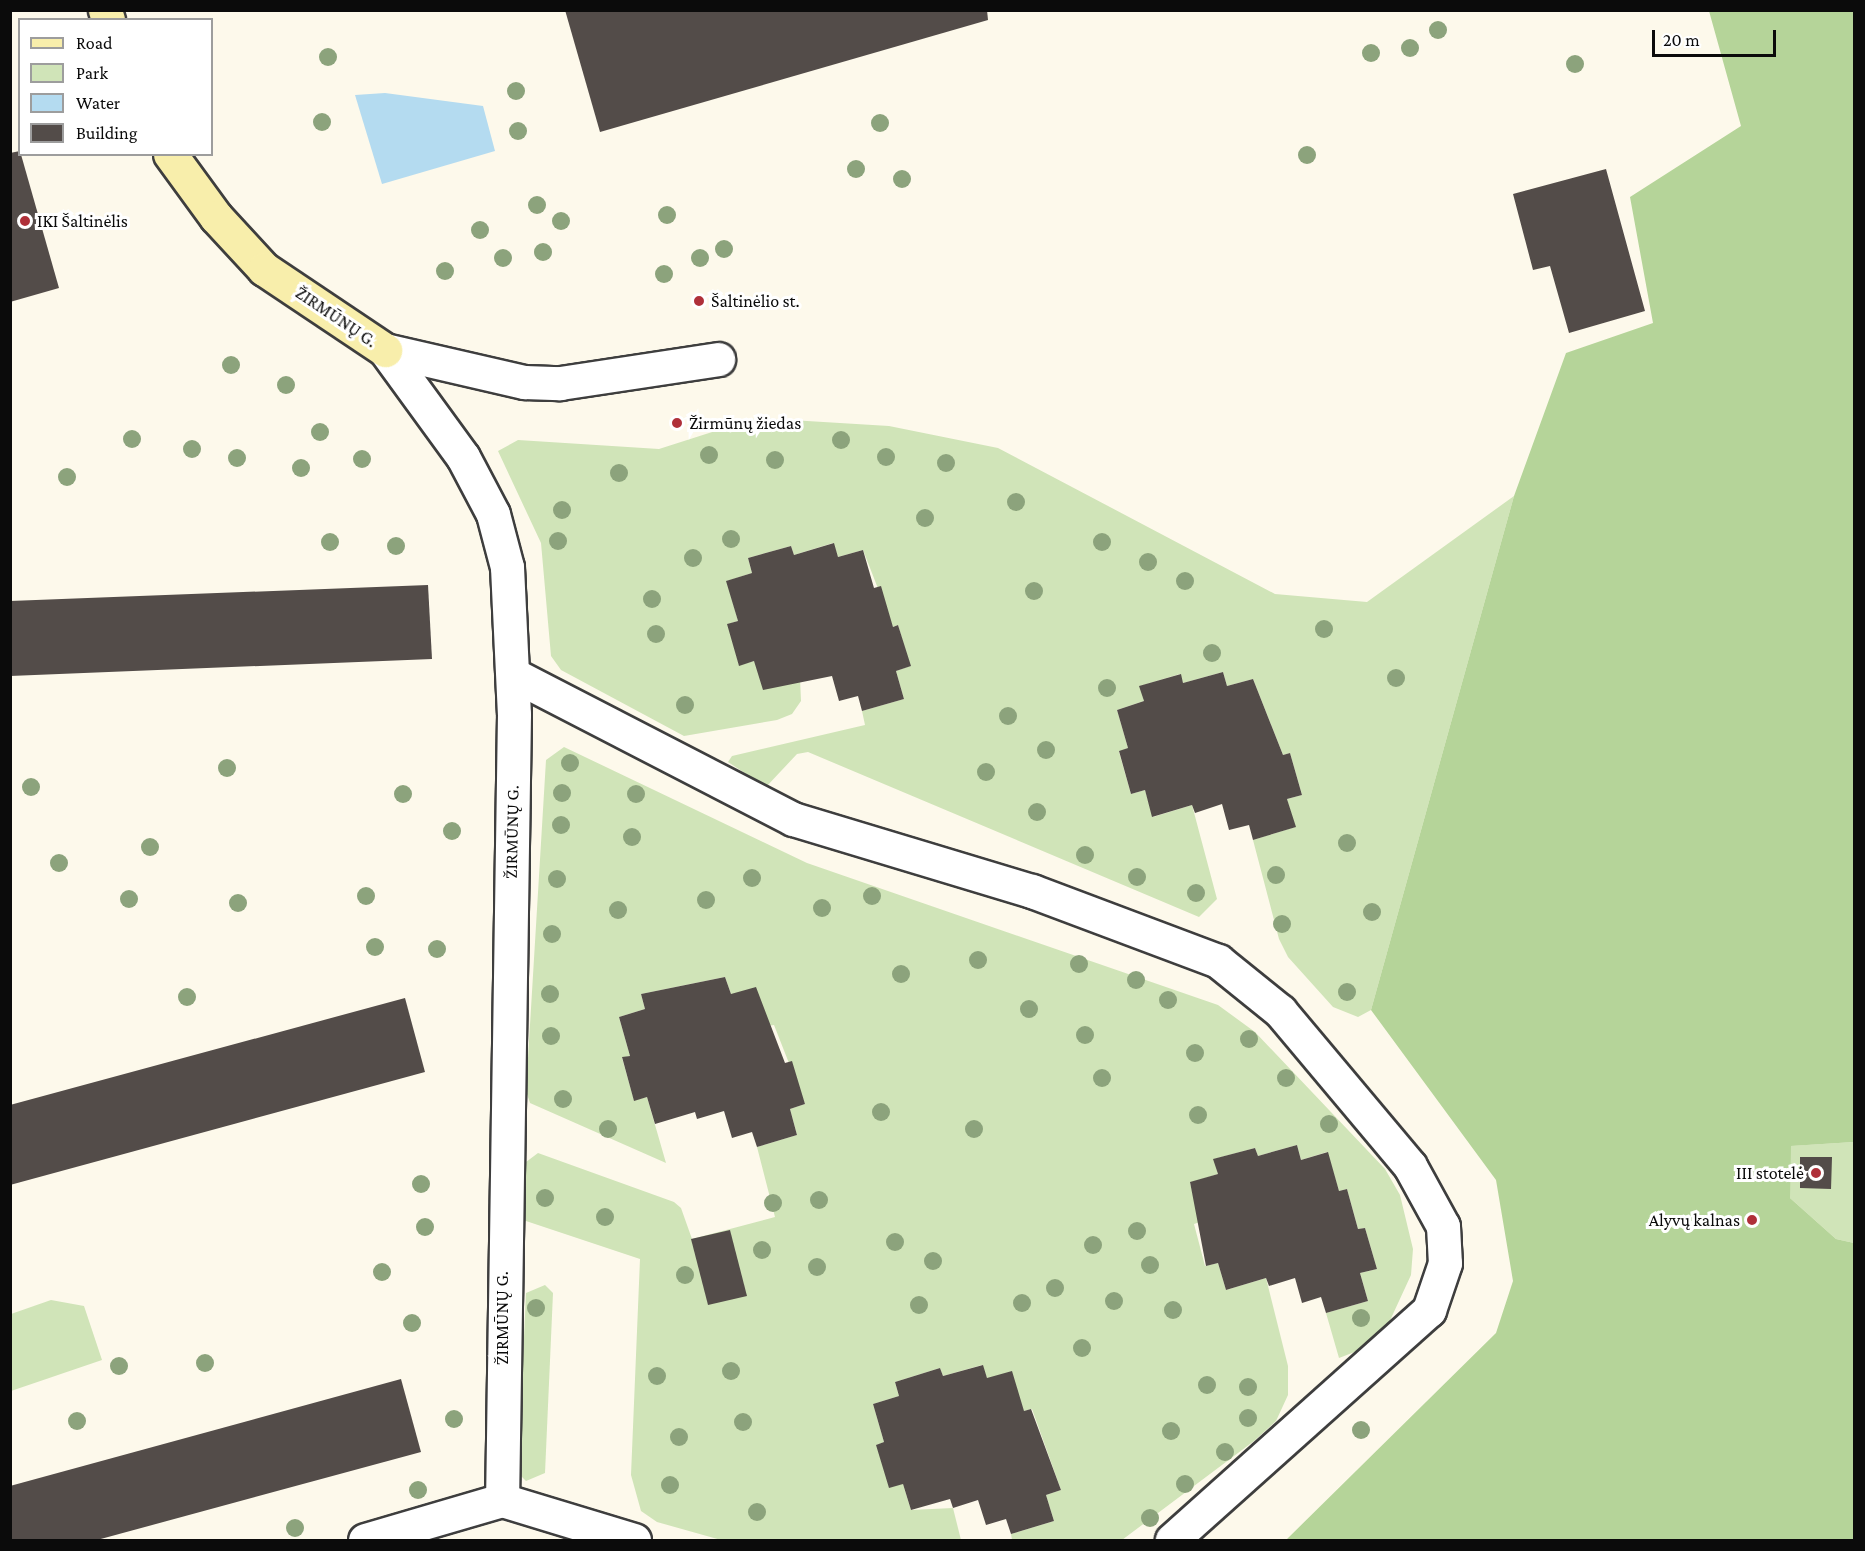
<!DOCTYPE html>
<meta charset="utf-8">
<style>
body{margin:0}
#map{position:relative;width:1865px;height:1551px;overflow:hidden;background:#fdf9eb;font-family:"Crimson Pro",serif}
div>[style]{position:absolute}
.green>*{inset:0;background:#d0e4b8}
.forest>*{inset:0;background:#b5d499}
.water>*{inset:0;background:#b4dbf0}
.building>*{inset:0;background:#534c49}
.roads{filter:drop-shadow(2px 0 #3e3e3e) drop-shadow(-2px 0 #3e3e3e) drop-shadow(0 2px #3e3e3e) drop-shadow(0 -2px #3e3e3e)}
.street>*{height:33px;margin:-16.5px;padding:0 16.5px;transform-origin:16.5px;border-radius:16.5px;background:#fff}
.secondary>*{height:33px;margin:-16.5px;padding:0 16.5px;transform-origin:16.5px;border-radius:16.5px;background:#f8eeab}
.trees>*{width:18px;height:18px;margin:-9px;border-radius:50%;background:#8ca37c}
.dots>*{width:16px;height:16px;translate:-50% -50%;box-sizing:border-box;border:3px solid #fff;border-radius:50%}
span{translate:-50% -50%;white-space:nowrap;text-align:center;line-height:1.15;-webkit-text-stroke:6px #fff;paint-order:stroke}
.poi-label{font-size:18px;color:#0b0b0b}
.left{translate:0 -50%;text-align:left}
.right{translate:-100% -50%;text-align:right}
.street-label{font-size:18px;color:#0b0b0b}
.frame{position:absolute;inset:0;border:12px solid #0b0b0b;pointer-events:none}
.legend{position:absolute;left:18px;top:18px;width:195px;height:138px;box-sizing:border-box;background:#fff;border:2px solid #9d9d9d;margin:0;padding:8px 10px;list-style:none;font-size:18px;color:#0b0b0b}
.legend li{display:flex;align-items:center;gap:12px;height:30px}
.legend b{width:30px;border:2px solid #9d9d9d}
.scale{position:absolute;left:1652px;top:30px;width:124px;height:27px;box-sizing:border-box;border:3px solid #0b0b0b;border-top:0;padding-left:8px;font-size:18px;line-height:21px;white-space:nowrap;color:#0b0b0b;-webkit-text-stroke:4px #fff;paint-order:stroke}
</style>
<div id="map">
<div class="green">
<div style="clip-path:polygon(756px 418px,889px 426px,998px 448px,1275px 594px,1367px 602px,1514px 496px,1371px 1010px,1358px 1017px,1333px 1007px,1288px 957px,1279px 939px,1253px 840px,1295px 827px,1287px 799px,1302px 795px,1290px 753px,1283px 755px,1253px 679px,1227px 686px,1223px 672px,1183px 683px,1180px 674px,1140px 686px,1144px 701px,1117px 710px,1128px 748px,1119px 752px,1131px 794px,1145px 790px,1153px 817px,1192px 805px,1217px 899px,1199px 917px,808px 752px,797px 754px,766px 787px,728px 762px,732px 756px,865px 725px,862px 711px,904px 699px,896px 671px,910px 666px,898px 625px,893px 627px,863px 550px,838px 557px,833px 543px,794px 555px,791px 546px,748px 558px,752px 573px,727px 581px,738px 621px,728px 624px,739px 665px,754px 661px,800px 678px,801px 701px,792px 714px,777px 720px,684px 736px,561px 670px,551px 656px,541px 543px,498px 451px,518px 440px,659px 449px)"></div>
<div style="clip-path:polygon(564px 747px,807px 863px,1218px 1005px,1255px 1032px,1385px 1169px,1400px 1195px,1413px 1249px,1411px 1275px,1387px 1327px,1365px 1348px,1339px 1358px,1326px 1313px,1368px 1301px,1360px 1273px,1377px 1269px,1365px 1228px,1358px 1229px,1347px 1189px,1339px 1191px,1327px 1152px,1301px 1160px,1297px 1145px,1258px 1156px,1255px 1148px,1214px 1159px,1218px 1174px,1190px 1183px,1200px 1222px,1194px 1224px,1205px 1266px,1218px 1263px,1226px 1290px,1266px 1278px,1288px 1366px,1288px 1395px,1276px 1421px,1254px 1441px,1122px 1540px,1012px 1540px,1011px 1534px,1054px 1521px,1046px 1495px,1061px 1490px,1032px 1409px,1024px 1411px,987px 1378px,982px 1365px,943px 1376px,940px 1368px,895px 1382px,899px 1396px,873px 1404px,884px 1442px,877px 1445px,903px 1484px,911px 1510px,953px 1508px,961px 1540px,721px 1540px,657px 1522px,641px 1511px,631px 1475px,640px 1259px,523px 1220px,518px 1209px,522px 1165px,538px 1153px,674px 1202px,681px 1208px,692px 1239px,775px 1217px,757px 1147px,797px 1135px,790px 1109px,805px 1104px,774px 1025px,767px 1026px,731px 994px,725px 977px,641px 994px,645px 1009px,619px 1017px,630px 1056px,622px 1058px,634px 1100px,647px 1097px,666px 1163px,530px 1103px,526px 1091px,546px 760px)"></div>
<div style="clip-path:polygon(1854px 1142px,1854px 1243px,1836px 1239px,1790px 1198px,1790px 1146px)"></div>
<div style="clip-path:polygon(545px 1285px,553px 1293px,545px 1473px,526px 1481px,518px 1473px,526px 1293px)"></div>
<div style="clip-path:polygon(51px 1300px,84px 1306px,102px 1360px,11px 1391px,11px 1314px)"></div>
</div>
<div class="forest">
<div style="clip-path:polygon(1709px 11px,1854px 11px,1854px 1142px,1791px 1146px,1790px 1198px,1836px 1239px,1854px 1243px,1854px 1540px,1286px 1540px,1496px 1333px,1513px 1281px,1496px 1180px,1371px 1010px,1514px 496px,1566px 353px,1653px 323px,1630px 197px,1741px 126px)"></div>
</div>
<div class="water">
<div style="clip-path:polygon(385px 93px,483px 106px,495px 151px,382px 184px,355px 95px)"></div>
</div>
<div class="building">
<div style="clip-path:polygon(565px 10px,987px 10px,988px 20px,600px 132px)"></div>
<div style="clip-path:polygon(20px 151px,59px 288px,10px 302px,10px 153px)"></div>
<div style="clip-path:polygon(1606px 169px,1645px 311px,1569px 333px,1550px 266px,1533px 270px,1513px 194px)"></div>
<div style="clip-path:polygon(834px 543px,838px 557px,863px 550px,874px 588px,881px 586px,893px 627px,898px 625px,911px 666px,896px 671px,904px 699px,862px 711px,858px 696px,839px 701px,832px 676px,763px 690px,754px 661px,739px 666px,727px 624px,738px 621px,726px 581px,752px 573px,748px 558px,791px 546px,794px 555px)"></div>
<div style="clip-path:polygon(428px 585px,432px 659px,10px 676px,10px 601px)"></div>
<div style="clip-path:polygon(1223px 672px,1227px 686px,1253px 679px,1283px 755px,1290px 753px,1302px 795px,1287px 799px,1296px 827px,1253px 840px,1249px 825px,1229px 830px,1222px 804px,1195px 813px,1192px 805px,1152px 817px,1145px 790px,1131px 794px,1119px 751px,1128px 748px,1117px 710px,1144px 701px,1139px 686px,1181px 674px,1183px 683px)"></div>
<div style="clip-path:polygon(725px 977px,731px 994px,756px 987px,785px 1063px,792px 1061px,805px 1104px,790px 1109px,797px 1135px,757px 1147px,752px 1132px,732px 1138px,724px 1111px,697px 1119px,695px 1112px,655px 1124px,647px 1097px,634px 1101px,622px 1057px,630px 1056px,619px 1017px,645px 1009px,641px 994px)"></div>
<div style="clip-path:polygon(405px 998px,425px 1072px,10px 1185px,10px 1105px)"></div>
<div style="clip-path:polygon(1297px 1145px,1301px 1160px,1328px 1152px,1339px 1191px,1347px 1189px,1358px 1229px,1365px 1228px,1377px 1269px,1360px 1273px,1368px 1301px,1326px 1313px,1321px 1297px,1302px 1303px,1295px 1278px,1269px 1286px,1266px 1278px,1226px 1290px,1218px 1263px,1206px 1266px,1190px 1182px,1218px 1174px,1213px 1159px,1255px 1148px,1258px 1156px)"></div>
<div style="clip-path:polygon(1800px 1157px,1832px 1157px,1831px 1189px,1800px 1188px)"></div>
<div style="clip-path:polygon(730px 1230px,747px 1296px,708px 1305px,691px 1239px)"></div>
<div style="clip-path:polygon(983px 1365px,987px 1378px,1012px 1371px,1024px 1411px,1031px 1409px,1061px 1490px,1046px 1495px,1054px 1521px,1011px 1534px,1006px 1519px,986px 1525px,978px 1500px,953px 1508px,950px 1499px,911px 1510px,903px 1484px,889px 1488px,876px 1445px,884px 1442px,873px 1404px,899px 1396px,895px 1382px,940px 1368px,943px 1376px)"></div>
<div style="clip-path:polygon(401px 1379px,421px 1452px,97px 1540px,10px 1540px,10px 1486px)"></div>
</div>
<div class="roads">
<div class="street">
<div style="left:385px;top:350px;width:132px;rotate:53.9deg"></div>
<div style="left:463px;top:457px;width:64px;rotate:62.2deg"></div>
<div style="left:493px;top:514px;width:55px;rotate:75.2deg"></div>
<div style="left:507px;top:567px;width:147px;rotate:87.3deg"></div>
<div style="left:514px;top:714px;width:786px;rotate:90.87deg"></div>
<div style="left:385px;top:350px;width:143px;rotate:13deg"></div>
<div style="left:524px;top:382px;width:36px;rotate:2deg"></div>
<div style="left:560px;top:383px;width:160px;rotate:-8.6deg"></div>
<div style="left:514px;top:675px;width:314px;rotate:27.3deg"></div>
<div style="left:793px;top:819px;width:250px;rotate:16.8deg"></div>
<div style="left:1032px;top:891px;width:199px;rotate:20.6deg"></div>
<div style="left:1218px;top:961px;width:80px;rotate:38.9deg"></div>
<div style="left:1280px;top:1011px;width:202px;rotate:50deg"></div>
<div style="left:1410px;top:1166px;width:68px;rotate:61.2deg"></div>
<div style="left:1443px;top:1226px;width:37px;rotate:87deg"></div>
<div style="left:1445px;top:1263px;width:50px;rotate:108.8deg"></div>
<div style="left:1429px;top:1310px;width:345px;rotate:138.2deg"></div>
<div style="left:502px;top:1500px;width:138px;rotate:16.9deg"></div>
<div style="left:365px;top:1540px;width:143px;rotate:-16.3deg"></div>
</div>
<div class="secondary">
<div style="left:105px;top:10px;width:10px;rotate:73deg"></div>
<div style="left:170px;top:154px;width:78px;rotate:53.9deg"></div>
<div style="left:216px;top:217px;width:71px;rotate:47.3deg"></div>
<div style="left:264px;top:269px;width:146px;rotate:33.8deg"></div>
</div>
</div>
<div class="trees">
<div style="left:1438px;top:30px"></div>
<div style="left:1410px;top:48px"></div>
<div style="left:1371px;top:53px"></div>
<div style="left:328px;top:57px"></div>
<div style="left:1575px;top:64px"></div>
<div style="left:516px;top:91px"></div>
<div style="left:322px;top:122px"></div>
<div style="left:880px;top:123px"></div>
<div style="left:518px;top:131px"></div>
<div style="left:1307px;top:155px"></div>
<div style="left:856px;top:169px"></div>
<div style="left:902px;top:179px"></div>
<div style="left:537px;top:205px"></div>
<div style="left:667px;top:215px"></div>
<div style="left:561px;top:221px"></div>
<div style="left:480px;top:230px"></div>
<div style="left:724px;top:249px"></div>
<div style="left:543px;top:252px"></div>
<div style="left:503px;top:258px"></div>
<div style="left:700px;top:258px"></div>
<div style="left:445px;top:271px"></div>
<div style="left:664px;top:274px"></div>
<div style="left:231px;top:365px"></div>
<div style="left:286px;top:385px"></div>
<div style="left:320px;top:432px"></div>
<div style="left:132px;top:439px"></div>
<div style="left:841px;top:440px"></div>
<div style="left:192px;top:449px"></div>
<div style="left:709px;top:455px"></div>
<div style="left:886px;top:457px"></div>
<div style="left:237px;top:458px"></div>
<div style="left:362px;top:459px"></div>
<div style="left:775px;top:460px"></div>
<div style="left:946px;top:463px"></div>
<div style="left:301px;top:468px"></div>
<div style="left:619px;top:473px"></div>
<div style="left:67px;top:477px"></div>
<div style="left:1016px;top:502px"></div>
<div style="left:562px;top:510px"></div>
<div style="left:925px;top:518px"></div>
<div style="left:731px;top:539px"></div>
<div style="left:558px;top:541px"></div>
<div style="left:330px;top:542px"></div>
<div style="left:1102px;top:542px"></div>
<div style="left:396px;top:546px"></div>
<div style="left:693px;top:558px"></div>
<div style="left:1148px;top:562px"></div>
<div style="left:1185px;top:581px"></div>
<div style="left:1034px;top:591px"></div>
<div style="left:652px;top:599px"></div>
<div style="left:1324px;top:629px"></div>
<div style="left:656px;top:634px"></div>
<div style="left:1212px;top:653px"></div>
<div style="left:1396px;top:678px"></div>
<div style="left:1107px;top:688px"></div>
<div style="left:685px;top:705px"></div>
<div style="left:1008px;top:716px"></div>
<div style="left:1046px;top:750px"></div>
<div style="left:570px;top:763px"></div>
<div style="left:227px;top:768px"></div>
<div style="left:986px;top:772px"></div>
<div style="left:31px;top:787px"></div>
<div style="left:562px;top:793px"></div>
<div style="left:403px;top:794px"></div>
<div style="left:636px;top:794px"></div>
<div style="left:1037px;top:812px"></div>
<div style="left:561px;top:825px"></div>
<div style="left:452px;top:831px"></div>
<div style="left:632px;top:837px"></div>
<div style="left:1347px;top:843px"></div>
<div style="left:150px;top:847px"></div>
<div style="left:1085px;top:855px"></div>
<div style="left:59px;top:863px"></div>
<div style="left:1276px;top:875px"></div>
<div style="left:1137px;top:877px"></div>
<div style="left:752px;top:878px"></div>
<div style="left:557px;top:879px"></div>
<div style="left:1196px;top:893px"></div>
<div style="left:366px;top:896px"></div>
<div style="left:872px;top:896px"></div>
<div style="left:129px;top:899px"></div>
<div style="left:706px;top:900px"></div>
<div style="left:238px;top:903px"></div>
<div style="left:822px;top:908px"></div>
<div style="left:618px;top:910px"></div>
<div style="left:1372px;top:912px"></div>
<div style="left:1282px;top:924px"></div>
<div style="left:552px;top:934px"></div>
<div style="left:375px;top:947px"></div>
<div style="left:437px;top:949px"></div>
<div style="left:978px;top:960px"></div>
<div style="left:1079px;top:964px"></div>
<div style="left:901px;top:974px"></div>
<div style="left:1136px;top:980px"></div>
<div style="left:1347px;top:992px"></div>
<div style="left:550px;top:994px"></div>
<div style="left:187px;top:997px"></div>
<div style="left:1168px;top:1000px"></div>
<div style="left:1029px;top:1009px"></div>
<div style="left:1085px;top:1035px"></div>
<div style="left:551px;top:1036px"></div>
<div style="left:1249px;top:1039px"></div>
<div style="left:1195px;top:1053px"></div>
<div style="left:1102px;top:1078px"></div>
<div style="left:1286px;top:1078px"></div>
<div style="left:563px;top:1099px"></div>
<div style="left:881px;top:1112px"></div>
<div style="left:1198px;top:1115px"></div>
<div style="left:1329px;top:1124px"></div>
<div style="left:608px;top:1129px"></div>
<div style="left:974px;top:1129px"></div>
<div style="left:421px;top:1184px"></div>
<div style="left:545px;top:1198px"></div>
<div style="left:819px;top:1200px"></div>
<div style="left:773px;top:1203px"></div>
<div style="left:605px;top:1217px"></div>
<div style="left:425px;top:1227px"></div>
<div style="left:1137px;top:1231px"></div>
<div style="left:895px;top:1242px"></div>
<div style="left:1093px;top:1245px"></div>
<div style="left:762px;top:1250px"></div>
<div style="left:933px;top:1261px"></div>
<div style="left:1150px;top:1265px"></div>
<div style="left:817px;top:1267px"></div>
<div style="left:382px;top:1272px"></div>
<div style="left:685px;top:1275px"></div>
<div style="left:1055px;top:1288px"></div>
<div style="left:1114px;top:1301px"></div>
<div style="left:1022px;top:1303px"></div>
<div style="left:919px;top:1305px"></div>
<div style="left:536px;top:1308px"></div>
<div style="left:1173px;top:1310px"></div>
<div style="left:1361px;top:1318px"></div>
<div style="left:412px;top:1323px"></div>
<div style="left:1082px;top:1348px"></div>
<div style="left:205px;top:1363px"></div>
<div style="left:119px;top:1366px"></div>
<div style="left:731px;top:1371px"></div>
<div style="left:657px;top:1376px"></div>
<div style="left:1207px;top:1385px"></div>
<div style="left:1248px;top:1387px"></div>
<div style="left:1248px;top:1418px"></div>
<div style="left:454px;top:1419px"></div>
<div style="left:77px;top:1421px"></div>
<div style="left:743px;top:1422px"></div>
<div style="left:1361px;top:1430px"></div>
<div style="left:1171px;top:1431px"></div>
<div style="left:679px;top:1437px"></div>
<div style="left:1225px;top:1452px"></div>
<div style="left:1185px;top:1484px"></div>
<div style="left:670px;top:1485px"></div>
<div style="left:418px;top:1490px"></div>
<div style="left:757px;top:1512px"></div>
<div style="left:1150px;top:1518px"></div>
<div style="left:295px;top:1528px"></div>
</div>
<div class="dots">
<div style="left:25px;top:221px;background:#af3039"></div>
<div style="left:699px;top:301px;background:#af3039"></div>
<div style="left:677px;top:423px;background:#af3039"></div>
<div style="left:1816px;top:1173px;background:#af3039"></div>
<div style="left:1752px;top:1220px;background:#af3039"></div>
</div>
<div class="poi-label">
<span class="left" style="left:37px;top:221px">IKI Šaltinėlis</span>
<span class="left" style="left:711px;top:301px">Šaltinėlio st.</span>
<span class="left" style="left:689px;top:423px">Žirmūnų žiedas</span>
<span class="right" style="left:1804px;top:1173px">III stotelė</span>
<span class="right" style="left:1740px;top:1220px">Alyvų kalnas</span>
</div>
<div class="street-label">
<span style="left:336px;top:317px;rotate:34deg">ŽIRMŪNŲ G.</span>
<span style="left:512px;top:832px;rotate:-89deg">ŽIRMŪNŲ G.</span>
<span style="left:502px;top:1318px;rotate:-90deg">ŽIRMŪNŲ G.</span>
</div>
<div class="frame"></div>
<ul class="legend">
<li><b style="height:8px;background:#f8eeab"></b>Road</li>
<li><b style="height:16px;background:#d0e4b8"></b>Park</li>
<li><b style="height:16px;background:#b4dbf0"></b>Water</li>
<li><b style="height:16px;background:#534c49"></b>Building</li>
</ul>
<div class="scale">20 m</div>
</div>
